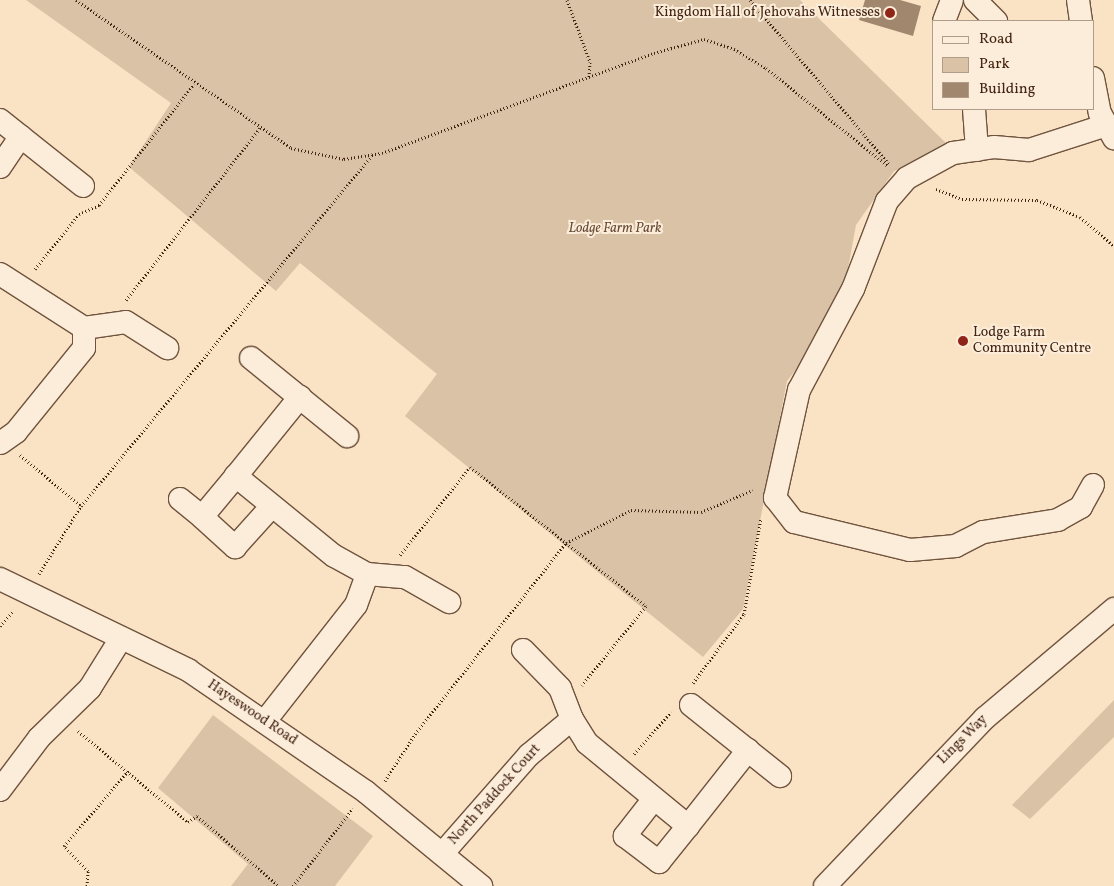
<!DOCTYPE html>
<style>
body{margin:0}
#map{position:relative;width:1114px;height:886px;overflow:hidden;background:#f9e3c4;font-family:Vollkorn,serif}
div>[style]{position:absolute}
.green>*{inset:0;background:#dac2a6}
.building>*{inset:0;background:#a2876f}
.path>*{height:3px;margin-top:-1.5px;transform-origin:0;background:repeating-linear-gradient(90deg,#432312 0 1px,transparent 0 3.5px)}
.roads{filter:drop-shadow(1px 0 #70533e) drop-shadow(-1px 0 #70533e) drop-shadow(0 1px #70533e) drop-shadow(0 -1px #70533e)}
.minor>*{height:22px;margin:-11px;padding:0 11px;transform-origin:11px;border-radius:11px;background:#fbedd9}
.dots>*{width:14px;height:14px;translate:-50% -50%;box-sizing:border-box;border:2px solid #fbedd9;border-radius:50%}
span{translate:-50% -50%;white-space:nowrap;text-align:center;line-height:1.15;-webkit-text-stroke:4px #fbedd9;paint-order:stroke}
.poi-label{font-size:14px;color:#432312}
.right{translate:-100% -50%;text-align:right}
.left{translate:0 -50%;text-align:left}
.park-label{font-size:14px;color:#694b37;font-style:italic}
.street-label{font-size:14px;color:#432312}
.legend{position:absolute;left:932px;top:20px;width:162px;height:90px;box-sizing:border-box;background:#fbedd9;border:1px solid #b19c89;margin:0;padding:6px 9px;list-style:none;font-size:15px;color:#432312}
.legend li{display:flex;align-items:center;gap:10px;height:25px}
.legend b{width:25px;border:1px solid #b19c89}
</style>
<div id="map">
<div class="green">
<div style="clip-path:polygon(26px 0,800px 0,951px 148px,894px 171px,856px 225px,847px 274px,817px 343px,787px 381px,743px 609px,703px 657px,405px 416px,437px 374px,300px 263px,276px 291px,129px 167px,171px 103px)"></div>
<div style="clip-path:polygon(1114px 700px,1114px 737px,1030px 819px,1012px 805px)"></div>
<div style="clip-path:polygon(213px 715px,373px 836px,335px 886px,231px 886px,248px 864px,158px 788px)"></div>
</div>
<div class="building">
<div style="clip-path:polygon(865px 0,900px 0,921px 6px,913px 36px,859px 20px)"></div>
</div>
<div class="path">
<div style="left:76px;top:0;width:261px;rotate:34.5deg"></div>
<div style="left:291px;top:148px;width:54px;rotate:11.7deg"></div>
<div style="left:344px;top:159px;width:38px;rotate:-9deg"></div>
<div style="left:382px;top:153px;width:290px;rotate:-20.2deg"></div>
<div style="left:654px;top:53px;width:52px;rotate:-15.6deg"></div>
<div style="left:704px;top:39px;width:32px;rotate:18deg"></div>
<div style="left:734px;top:49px;width:37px;rotate:31deg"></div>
<div style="left:766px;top:68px;width:156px;rotate:38.8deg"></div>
<div style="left:567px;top:0;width:66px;rotate:69.6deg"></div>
<div style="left:590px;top:62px;width:15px;rotate:94deg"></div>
<div style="left:750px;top:0;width:215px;rotate:49.7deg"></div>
<div style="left:936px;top:189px;width:28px;rotate:21deg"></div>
<div style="left:962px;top:199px;width:75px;rotate:0.8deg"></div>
<div style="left:1037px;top:200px;width:46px;rotate:21.6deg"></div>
<div style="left:1080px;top:217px;width:45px;rotate:40.5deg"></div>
<div style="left:35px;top:269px;width:70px;rotate:-51.3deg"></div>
<div style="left:79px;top:214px;width:22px;rotate:-24deg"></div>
<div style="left:99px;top:205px;width:154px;rotate:-51.9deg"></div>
<div style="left:126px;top:300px;width:218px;rotate:-52.1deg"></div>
<div style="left:20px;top:455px;width:80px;rotate:39.9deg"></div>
<div style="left:400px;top:555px;width:112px;rotate:-51.5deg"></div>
<div style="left:470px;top:467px;width:224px;rotate:38.3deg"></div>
<div style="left:646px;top:606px;width:102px;rotate:129deg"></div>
<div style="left:39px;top:574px;width:80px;rotate:-58.3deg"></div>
<div style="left:81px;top:506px;width:456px;rotate:-50.3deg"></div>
<div style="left:0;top:626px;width:21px;rotate:-49deg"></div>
<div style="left:693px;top:683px;width:86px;rotate:-53.5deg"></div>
<div style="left:744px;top:614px;width:97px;rotate:-80deg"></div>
<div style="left:78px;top:731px;width:143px;rotate:39.6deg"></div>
<div style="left:188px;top:822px;width:11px;rotate:-34deg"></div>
<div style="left:197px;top:816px;width:108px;rotate:40.5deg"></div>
<div style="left:634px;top:754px;width:56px;rotate:-48.6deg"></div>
<div style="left:385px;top:781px;width:56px;rotate:-57.4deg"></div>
<div style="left:415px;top:734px;width:243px;rotate:-51.7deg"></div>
<div style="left:566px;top:543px;width:73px;rotate:-26.9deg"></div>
<div style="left:631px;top:510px;width:70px;rotate:1.6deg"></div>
<div style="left:701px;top:512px;width:56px;rotate:-22.9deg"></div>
<div style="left:87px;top:886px;width:15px;rotate:-86deg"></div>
<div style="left:88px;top:871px;width:35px;rotate:-134deg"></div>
<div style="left:64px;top:846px;width:100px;rotate:-49.5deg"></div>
<div style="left:293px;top:886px;width:98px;rotate:-52.4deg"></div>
</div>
<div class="roads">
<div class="minor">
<div style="left:975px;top:0;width:30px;rotate:45deg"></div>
<div style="left:1078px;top:0;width:21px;rotate:82deg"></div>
<div style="left:944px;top:21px;width:22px;rotate:-69deg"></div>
<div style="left:1093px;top:78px;width:36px;rotate:79deg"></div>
<div style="left:1100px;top:113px;width:29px;rotate:61deg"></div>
<div style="left:974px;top:109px;width:41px;rotate:85.8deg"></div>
<div style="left:0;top:120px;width:106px;rotate:38.5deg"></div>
<div style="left:0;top:167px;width:37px;rotate:-56deg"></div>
<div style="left:0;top:274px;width:100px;rotate:32.7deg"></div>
<div style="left:84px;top:328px;width:20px;rotate:90deg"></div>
<div style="left:84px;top:348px;width:108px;rotate:129deg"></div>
<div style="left:16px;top:432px;width:19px;rotate:145deg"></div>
<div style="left:84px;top:328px;width:42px;rotate:-8.1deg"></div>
<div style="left:126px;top:322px;width:49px;rotate:32.4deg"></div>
<div style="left:251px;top:358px;width:124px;rotate:39.1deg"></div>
<div style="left:236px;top:476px;width:53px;rotate:129.7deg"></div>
<div style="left:202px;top:517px;width:45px;rotate:42.3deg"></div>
<div style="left:235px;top:547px;width:55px;rotate:-47.9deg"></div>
<div style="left:1093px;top:485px;width:25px;rotate:119deg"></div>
<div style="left:1081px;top:507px;width:26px;rotate:151deg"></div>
<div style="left:1058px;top:520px;width:76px;rotate:170.9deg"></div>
<div style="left:983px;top:532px;width:30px;rotate:153deg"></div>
<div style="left:956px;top:546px;width:46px;rotate:175deg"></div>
<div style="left:910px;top:550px;width:119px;rotate:-166.4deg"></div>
<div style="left:794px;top:522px;width:31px;rotate:-128deg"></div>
<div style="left:775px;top:498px;width:111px;rotate:-77.5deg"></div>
<div style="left:799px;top:390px;width:115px;rotate:-61.9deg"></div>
<div style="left:853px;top:289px;width:94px;rotate:-68.9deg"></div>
<div style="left:887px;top:201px;width:30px;rotate:-49deg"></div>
<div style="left:907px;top:178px;width:52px;rotate:-28.5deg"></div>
<div style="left:953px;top:153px;width:41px;rotate:-8.3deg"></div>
<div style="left:994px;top:147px;width:35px;rotate:5deg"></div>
<div style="left:1029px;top:150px;width:82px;rotate:-17.8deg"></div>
<div style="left:180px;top:499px;width:28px;rotate:39deg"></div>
<div style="left:367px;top:574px;width:38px;rotate:5deg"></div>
<div style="left:405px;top:577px;width:51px;rotate:29.6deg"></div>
<div style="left:0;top:579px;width:209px;rotate:25.8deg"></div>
<div style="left:188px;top:670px;width:216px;rotate:34.4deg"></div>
<div style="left:366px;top:792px;width:149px;rotate:39.3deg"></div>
<div style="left:523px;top:650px;width:53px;rotate:45.8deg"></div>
<div style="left:560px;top:688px;width:33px;rotate:69deg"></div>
<div style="left:691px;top:705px;width:114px;rotate:38.6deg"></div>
<div style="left:265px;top:721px;width:147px;rotate:-51.9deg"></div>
<div style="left:356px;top:605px;width:33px;rotate:-70deg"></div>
<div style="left:367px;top:574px;width:38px;rotate:-151deg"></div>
<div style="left:334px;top:556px;width:127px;rotate:-140.8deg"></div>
<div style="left:236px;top:476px;width:102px;rotate:-51deg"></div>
<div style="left:0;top:790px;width:65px;rotate:-53.1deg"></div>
<div style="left:39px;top:738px;width:71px;rotate:-44.4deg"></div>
<div style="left:90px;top:688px;width:57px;rotate:-58deg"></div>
<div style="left:653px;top:800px;width:46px;rotate:127.9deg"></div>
<div style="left:625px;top:836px;width:43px;rotate:37.4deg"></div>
<div style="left:659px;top:862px;width:46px;rotate:-51.1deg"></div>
<div style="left:442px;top:854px;width:132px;rotate:-48.7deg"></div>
<div style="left:529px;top:755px;width:56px;rotate:-39.9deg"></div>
<div style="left:572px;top:719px;width:28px;rotate:58deg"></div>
<div style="left:587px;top:743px;width:131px;rotate:39.4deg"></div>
<div style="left:688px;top:826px;width:97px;rotate:-51.7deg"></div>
<div style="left:825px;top:886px;width:232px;rotate:-46.4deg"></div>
<div style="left:985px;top:718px;width:169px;rotate:-40.2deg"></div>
</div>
</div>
<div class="dots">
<div style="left:890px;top:13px;background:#8f2418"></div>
<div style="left:963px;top:341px;background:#8f2418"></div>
</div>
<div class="poi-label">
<span class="right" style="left:880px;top:13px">Kingdom Hall of Jehovahs Witnesses</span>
<span class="left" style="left:973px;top:341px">Lodge Farm<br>Community Centre</span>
</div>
<div class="park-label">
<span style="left:615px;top:229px">Lodge Farm Park</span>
</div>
<div class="street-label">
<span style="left:252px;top:713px;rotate:34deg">Hayeswood Road</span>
<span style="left:963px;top:740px;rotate:-45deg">Lings Way</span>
<span style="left:495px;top:795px;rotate:-48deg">North Paddock Court</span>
</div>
<ul class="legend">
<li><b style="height:6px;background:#fbedd9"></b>Road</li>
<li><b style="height:14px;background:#dac2a6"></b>Park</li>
<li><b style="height:14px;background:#a2876f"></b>Building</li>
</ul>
</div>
